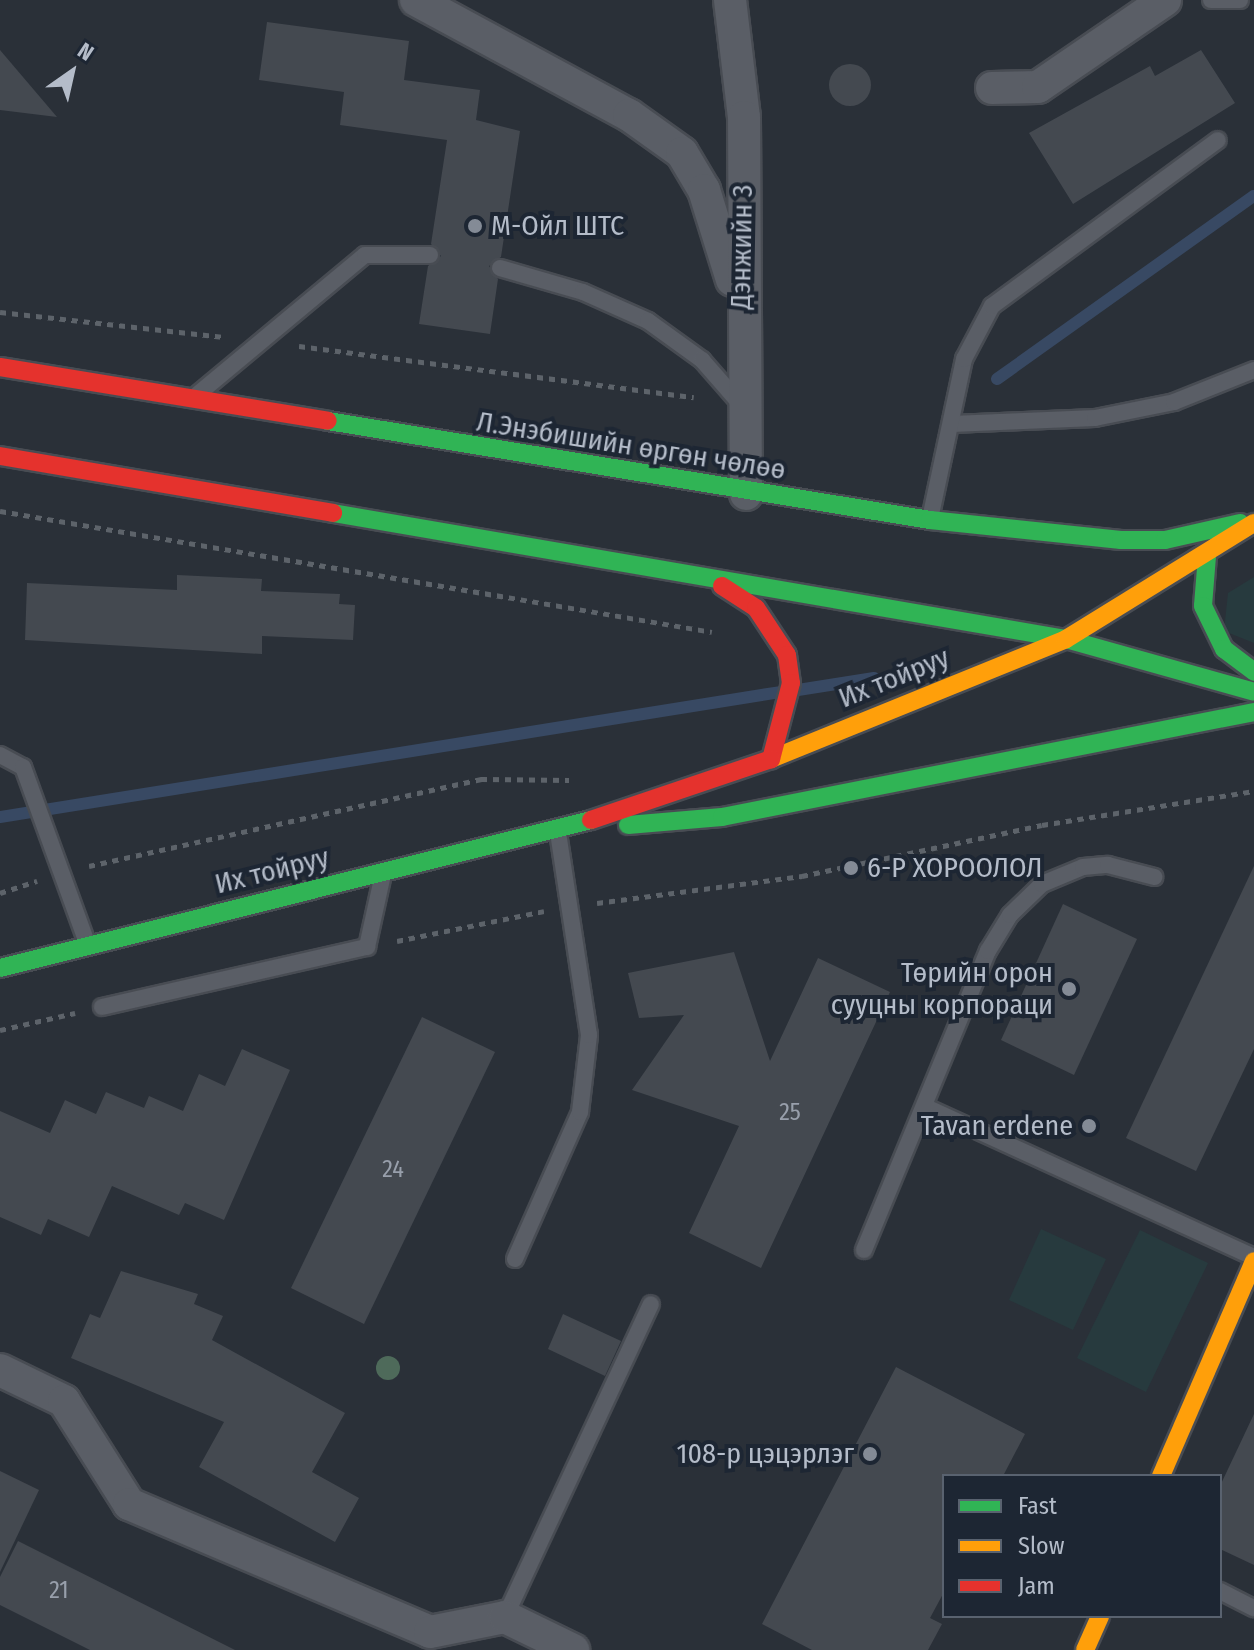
<!DOCTYPE html>
<meta charset="utf-8">
<style>
body{margin:0}
#map{position:relative;width:1254px;height:1650px;overflow:hidden;background:#2a3038;font-family:"Fira Sans Condensed",sans-serif}
div>[style]{position:absolute}
.green>*{inset:0;background:#273a3e}
.stream>*{height:12px;margin:-6px;padding:0 6px;transform-origin:6px;border-radius:6px;background:#384963}
.building>*{inset:0;background:#444950}
.round{border-radius:50%}
.path>*{height:5px;margin-top:-2.5px;transform-origin:0;background:repeating-linear-gradient(90deg,#5d636a 0 6px,transparent 0 12px)}
.roads{filter:drop-shadow(2px 0 #484c53) drop-shadow(-2px 0 #484c53) drop-shadow(0 2px #484c53) drop-shadow(0 -2px #484c53)}
.lane>*{height:16px;margin:-8px;padding:0 8px;transform-origin:8px;border-radius:8px;background:#5a5e66}
.street>*{height:32px;margin:-16px;padding:0 16px;transform-origin:16px;border-radius:16px;background:#5a5e66}
.fast>*{height:18px;margin:-9px;padding:0 9px;transform-origin:9px;border-radius:9px;background:#30b455}
.slow>*{height:18px;margin:-9px;padding:0 9px;transform-origin:9px;border-radius:9px;background:#ff9f0a}
.jam>*{height:18px;margin:-9px;padding:0 9px;transform-origin:9px;border-radius:9px;background:#e5322d}
.trees>*{width:24px;height:24px;margin:-12px;border-radius:50%;background:#4e6a5a}
.dots>*{width:22px;height:22px;translate:-50% -50%;box-sizing:border-box;border:4px solid #1d2633;border-radius:50%}
span{translate:-50% -50%;white-space:nowrap;text-align:center;line-height:1.15;-webkit-text-stroke:8px #1d2633;paint-order:stroke}
.number-label{font-size:24px;color:#989fab}
.number-label span{-webkit-text-stroke-width:0}
.poi-label{font-size:28px;color:#b4bcc9}
.left{translate:0 -50%;text-align:left}
.right{translate:-100% -50%;text-align:right}
.street-label{font-size:28px;color:#b4bcc9}
.legend{position:absolute;left:942px;top:1474px;width:280px;height:144px;box-sizing:border-box;background:#1d2633;border:2px solid #59626f;margin:0;padding:10px 14px;list-style:none;font-size:24px;color:#b4bcc9}
.legend li{display:flex;align-items:center;gap:16px;height:40px}
.legend b{width:40px;border:2px solid #59626f}
.north{position:absolute;left:32px;top:32px;width:80px;height:80px;-webkit-text-stroke:6px #1d2633;paint-order:stroke;rotate:34deg;font-size:22px;font-weight:700;line-height:32px;text-align:center;color:#b4bcc9}
.north::after{content:'';display:block;margin:auto;width:28px;height:36px;background:#b4bcc9;clip-path:polygon(50% 0,100% 100%,50% 72%,0 100%)}
</style>
<div id="map">
<div class="green">
<div style="clip-path:polygon(1254px 577px,1254px 643px,1224px 631px,1228px 593px)"></div>
<div style="clip-path:polygon(1041px 1229px,1106px 1259px,1073px 1330px,1009px 1300px)"></div>
<div style="clip-path:polygon(1140px 1230px,1208px 1263px,1146px 1392px,1077px 1358px)"></div>
</div>
<div class="stream">
<div style="left:997px;top:379px;width:315px;rotate:-35.5deg"></div>
<div style="left:798px;top:690px;width:77px;rotate:-9deg"></div>
<div style="left:0;top:817px;width:790px;rotate:-9.1deg"></div>
</div>
<div class="building">
<div style="clip-path:polygon(267px 22px,409px 41px,404px 80px,480px 90px,476px 120px,520px 131px,501px 257px,489px 266px,498px 279px,490px 334px,419px 324px,428px 266px,441px 256px,431px 244px,447px 140px,340px 125px,344px 92px,259px 80px)"></div>
<div style="clip-path:polygon(0 50px,57px 117px,0 110px)"></div>
<div style="clip-path:polygon(1201px 50px,1235px 103px,1073px 204px,1029px 133px,1150px 66px,1155px 76px)"></div>
<div class="round" style="left:829px;top:64px;width:42px;height:42px"></div>
<div style="clip-path:polygon(177px 575px,262px 579px,261px 591px,340px 594px,339px 604px,355px 605px,353px 640px,262px 636px,262px 654px,25px 640px,27px 583px,177px 590px)"></div>
<div style="clip-path:polygon(1254px 866px,1254px 1049px,1196px 1171px,1126px 1138px)"></div>
<div style="clip-path:polygon(1063px 904px,1137px 939px,1074px 1075px,1001px 1040px)"></div>
<div style="clip-path:polygon(734px 952px,770px 1061px,818px 958px,890px 992px,761px 1268px,689px 1233px,739px 1126px,632px 1090px,684px 1015px,639px 1018px,628px 973px)"></div>
<div style="clip-path:polygon(422px 1017px,495px 1052px,364px 1324px,291px 1288px)"></div>
<div style="clip-path:polygon(242px 1049px,290px 1070px,224px 1220px,185px 1203px,179px 1215px,112px 1186px,89px 1237px,48px 1219px,41px 1235px,0 1217px,0 1111px,50px 1133px,65px 1100px,96px 1114px,106px 1092px,144px 1108px,149px 1096px,183px 1111px,199px 1074px,225px 1086px)"></div>
<div style="clip-path:polygon(121px 1271px,198px 1294px,194px 1304px,223px 1316px,212px 1340px,345px 1413px,312px 1472px,359px 1498px,335px 1542px,199px 1467px,224px 1422px,71px 1358px,90px 1314px,100px 1318px)"></div>
<div style="clip-path:polygon(563px 1314px,621px 1341px,605px 1376px,548px 1349px)"></div>
<div style="clip-path:polygon(896px 1367px,1025px 1434px,1003px 1476px,944px 1476px,944px 1592px,930px 1618px,942px 1624px,928px 1650px,812px 1650px,762px 1624px)"></div>
<div style="clip-path:polygon(1254px 1414px,1254px 1565px,1220px 1549px,1220px 1486px)"></div>
<div style="clip-path:polygon(0 1471px,39px 1490px,0 1572px)"></div>
<div style="clip-path:polygon(18px 1541px,235px 1650px,90px 1650px,0 1605px,0 1577px)"></div>
</div>
<div class="path">
<div style="left:0;top:312px;width:223px;rotate:6.4deg"></div>
<div style="left:299px;top:346px;width:398px;rotate:7.4deg"></div>
<div style="left:0;top:511px;width:722px;rotate:9.64deg"></div>
<div style="left:89px;top:866px;width:402px;rotate:-12.5deg"></div>
<div style="left:481px;top:779px;width:88px;rotate:0.7deg"></div>
<div style="left:0;top:893px;width:39px;rotate:-18deg"></div>
<div style="left:597px;top:903px;width:207px;rotate:-7.5deg"></div>
<div style="left:802px;top:876px;width:245px;rotate:-12deg"></div>
<div style="left:1042px;top:825px;width:215px;rotate:-9.1deg"></div>
<div style="left:397px;top:941px;width:150px;rotate:-11.5deg"></div>
<div style="left:0;top:1030px;width:77px;rotate:-12.8deg"></div>
</div>
<div class="roads">
<div class="lane">
<div style="left:1211px;top:0;width:29px"></div>
<div style="left:500px;top:268px;width:86px;rotate:16.1deg"></div>
<div style="left:583px;top:292px;width:71px;rotate:24deg"></div>
<div style="left:648px;top:321px;width:67px;rotate:35.8deg"></div>
<div style="left:702px;top:360px;width:62px;rotate:48.9deg"></div>
<div style="left:198px;top:394px;width:217px;rotate:-39.8deg"></div>
<div style="left:365px;top:255px;width:65px"></div>
<div style="left:952px;top:424px;width:143px;rotate:-2.4deg"></div>
<div style="left:1095px;top:418px;width:81px;rotate:-11.4deg"></div>
<div style="left:1174px;top:402px;width:86px;rotate:-21.8deg"></div>
<div style="left:930px;top:519px;width:164px;rotate:-78deg"></div>
<div style="left:964px;top:359px;width:60px;rotate:-62.2deg"></div>
<div style="left:992px;top:306px;width:280px;rotate:-36.3deg"></div>
<div style="left:0;top:755px;width:26px;rotate:28deg"></div>
<div style="left:23px;top:767px;width:187px;rotate:70deg"></div>
<div style="left:102px;top:1007px;width:272px;rotate:-12.8deg"></div>
<div style="left:367px;top:947px;width:70px;rotate:-77.6deg"></div>
<div style="left:926px;top:1107px;width:361px;rotate:24.6deg"></div>
<div style="left:864px;top:1250px;width:324px;rotate:-67.5deg"></div>
<div style="left:988px;top:951px;width:42px;rotate:-58.6deg"></div>
<div style="left:1010px;top:915px;width:45px;rotate:-44.1deg"></div>
<div style="left:1042px;top:884px;width:44px;rotate:-22.5deg"></div>
<div style="left:1083px;top:867px;width:25px;rotate:-5deg"></div>
<div style="left:1108px;top:865px;width:48px;rotate:14.6deg"></div>
<div style="left:515px;top:1259px;width:161px;rotate:-66.1deg"></div>
<div style="left:580px;top:1112px;width:78px;rotate:-83.3deg"></div>
<div style="left:589px;top:1035px;width:204px;rotate:-98.7deg"></div>
<div style="left:1220px;top:1591px;width:38px;rotate:27deg"></div>
<div style="left:505px;top:1617px;width:345px;rotate:-65deg"></div>
</div>
<div class="street">
<div style="left:416px;top:0;width:242px;rotate:28.4deg"></div>
<div style="left:629px;top:115px;width:65px;rotate:35.6deg"></div>
<div style="left:682px;top:153px;width:43px;rotate:59.3deg"></div>
<div style="left:704px;top:190px;width:94px;rotate:72.7deg"></div>
<div style="left:730px;top:0;width:118px;rotate:83.2deg"></div>
<div style="left:744px;top:117px;width:377px;rotate:89.7deg"></div>
<div style="left:992px;top:88px;width:46px;rotate:-1.2deg"></div>
<div style="left:1038px;top:87px;width:154px;rotate:-34.4deg"></div>
<div style="left:0;top:1370px;width:71px;rotate:25.8deg"></div>
<div style="left:64px;top:1401px;width:122px;rotate:57.7deg"></div>
<div style="left:129px;top:1504px;width:327px;rotate:23deg"></div>
<div style="left:430px;top:1632px;width:76px;rotate:-11.3deg"></div>
<div style="left:505px;top:1617px;width:76px;rotate:25.9deg"></div>
</div>
<div class="fast">
<div style="left:328px;top:421px;width:610px;rotate:9.34deg"></div>
<div style="left:930px;top:520px;width:192px;rotate:6deg"></div>
<div style="left:1121px;top:540px;width:44px"></div>
<div style="left:1165px;top:540px;width:77px;rotate:-12.8deg"></div>
<div style="left:333px;top:513px;width:744px;rotate:9.75deg"></div>
<div style="left:1066px;top:639px;width:195px;rotate:15.7deg"></div>
<div style="left:1207px;top:556px;width:50px;rotate:94.6deg"></div>
<div style="left:1203px;top:606px;width:48px;rotate:64deg"></div>
<div style="left:1224px;top:649px;width:38px;rotate:37deg"></div>
<div style="left:628px;top:825px;width:94px;rotate:-4.9deg"></div>
<div style="left:722px;top:817px;width:542px;rotate:-11.16deg"></div>
<div style="left:0;top:968px;width:609px;rotate:-14.06deg"></div>
</div>
<div class="slow">
<div style="left:771px;top:759px;width:318px;rotate:-22.1deg"></div>
<div style="left:1066px;top:639px;width:221px;rotate:-31.7deg"></div>
<div style="left:1161px;top:1476px;width:234px;rotate:-66.6deg"></div>
<div style="left:1085px;top:1650px;width:37px;rotate:-66deg"></div>
</div>
<div class="jam">
<div style="left:0;top:367px;width:332px;rotate:9.3deg"></div>
<div style="left:0;top:456px;width:338px;rotate:9.7deg"></div>
<div style="left:722px;top:586px;width:40px;rotate:32.9deg"></div>
<div style="left:756px;top:608px;width:56px;rotate:56.6deg"></div>
<div style="left:787px;top:655px;width:28px;rotate:82deg"></div>
<div style="left:791px;top:683px;width:79px;rotate:104.7deg"></div>
<div style="left:591px;top:820px;width:190px;rotate:-18.7deg"></div>
</div>
</div>
<div class="trees">
<div style="left:388px;top:1368px"></div>
</div>
<div class="dots">
<div style="left:475px;top:226px;background:#848b96"></div>
<div style="left:851px;top:868px;background:#848b96"></div>
<div style="left:1069px;top:989px;background:#848b96"></div>
<div style="left:1089px;top:1126px;background:#848b96"></div>
<div style="left:870px;top:1454px;background:#848b96"></div>
</div>
<div class="number-label">
<span style="left:790px;top:1113px">25</span>
<span style="left:393px;top:1170px">24</span>
<span style="left:59px;top:1591px">21</span>
</div>
<div class="poi-label">
<span class="left" style="left:491px;top:226px">М-Ойл ШТС</span>
<span class="left" style="left:867px;top:868px">6-Р ХОРООЛОЛ</span>
<span class="right" style="left:1053px;top:989px">Төрийн орон<br>сууцны корпораци</span>
<span class="right" style="left:1073px;top:1126px">Tavan erdene</span>
<span class="right" style="left:854px;top:1454px">108-р цэцэрлэг</span>
</div>
<div class="street-label">
<span style="left:742px;top:247px;rotate:-89deg">Дэнжийн 3</span>
<span style="left:631px;top:446px;rotate:9deg">Л.Энэбишийн өргөн чөлөө</span>
<span style="left:894px;top:678px;rotate:-22deg">Их тойруу</span>
<span style="left:272px;top:871px;rotate:-14deg">Их тойруу</span>
</div>
<ul class="legend">
<li><b style="height:10px;background:#30b455"></b>Fast</li>
<li><b style="height:10px;background:#ff9f0a"></b>Slow</li>
<li><b style="height:10px;background:#e5322d"></b>Jam</li>
</ul>
<div class="north">N</div>
</div>
